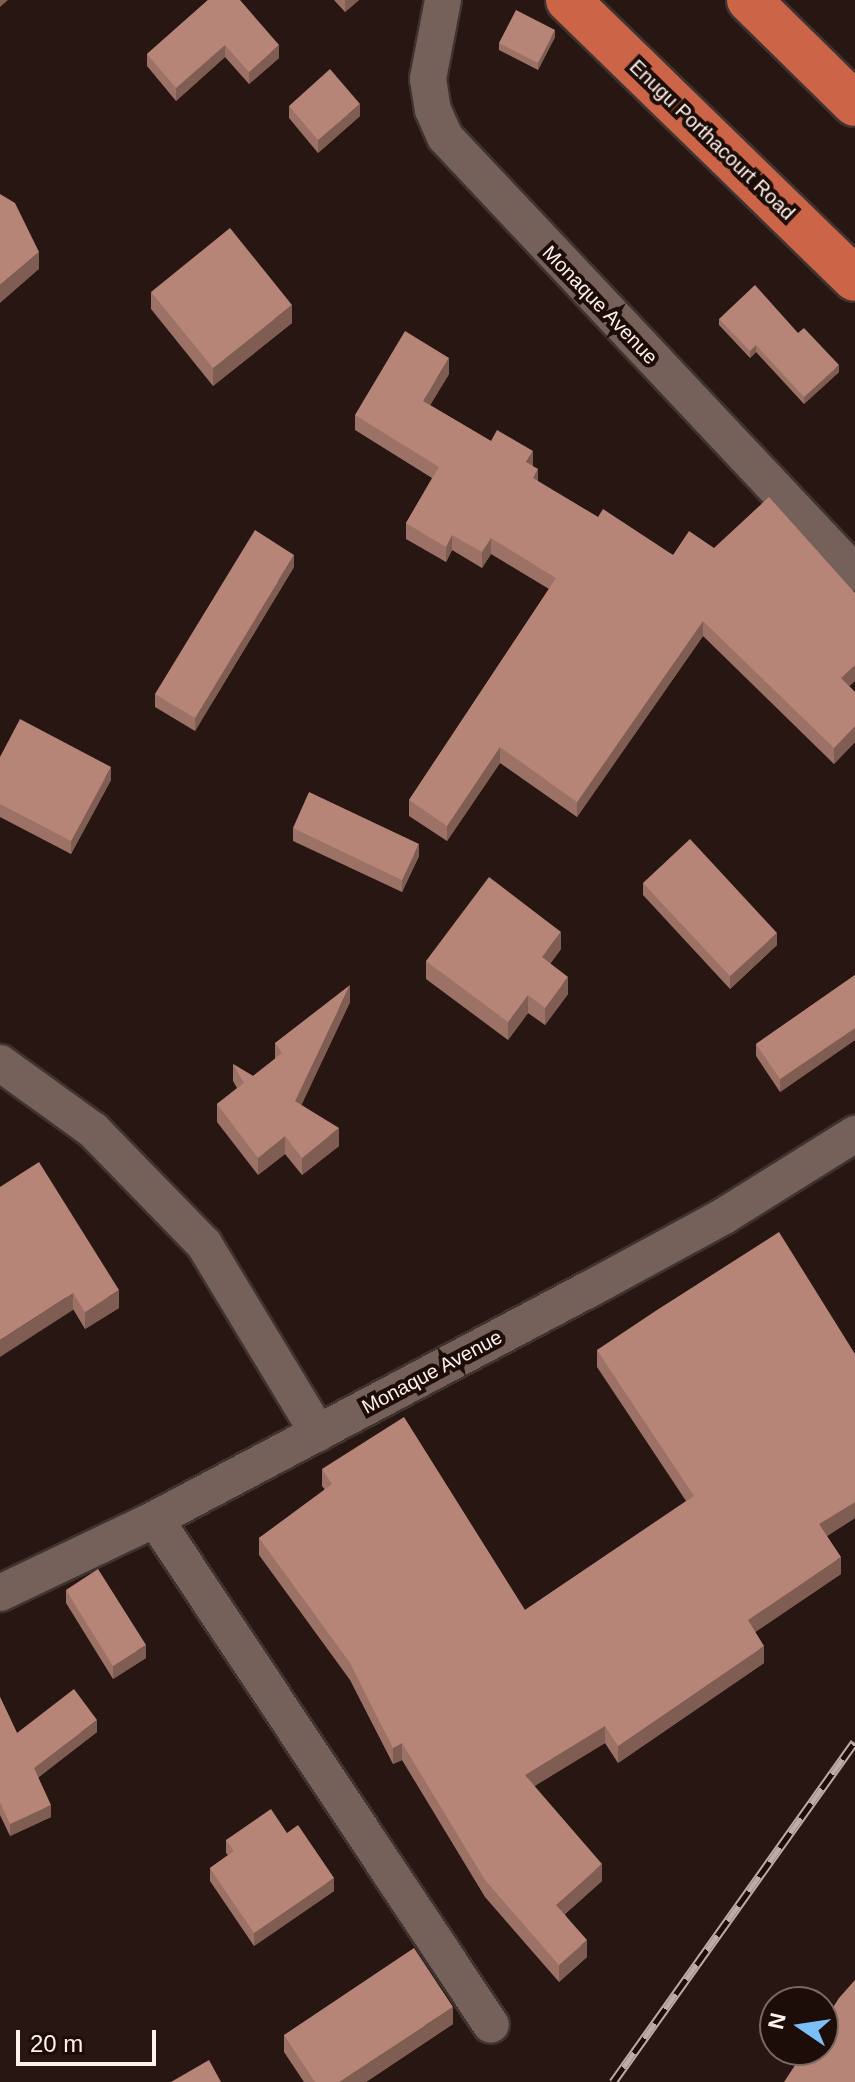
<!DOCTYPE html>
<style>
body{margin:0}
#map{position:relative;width:855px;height:2082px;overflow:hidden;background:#271611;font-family:Helvetica,sans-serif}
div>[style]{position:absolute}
.roads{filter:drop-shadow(2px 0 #3f3330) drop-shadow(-2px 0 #3f3330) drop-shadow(0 2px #3f3330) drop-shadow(0 -2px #3f3330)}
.street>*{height:36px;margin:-18px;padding:0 18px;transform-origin:18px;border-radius:18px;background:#76605a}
.highway>*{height:44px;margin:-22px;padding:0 22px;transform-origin:22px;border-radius:22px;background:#cc6448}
.rail>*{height:9px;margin-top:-4.5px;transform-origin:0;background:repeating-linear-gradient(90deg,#1d0d08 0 18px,#bbaca8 0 36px);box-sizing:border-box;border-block:2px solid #bbaca8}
.wall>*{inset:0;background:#9d7266}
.shaded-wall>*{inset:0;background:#7f5d53}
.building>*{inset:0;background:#b68577}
span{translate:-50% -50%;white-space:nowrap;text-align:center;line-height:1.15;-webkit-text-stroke:8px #1d0d08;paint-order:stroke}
.street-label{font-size:20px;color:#fff1ee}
.north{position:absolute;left:759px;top:1986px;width:80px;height:80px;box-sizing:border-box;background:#1d0d08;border:2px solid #776864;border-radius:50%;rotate:283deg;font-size:22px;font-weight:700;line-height:32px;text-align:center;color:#fff1ee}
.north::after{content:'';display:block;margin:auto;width:28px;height:36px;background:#7bbef8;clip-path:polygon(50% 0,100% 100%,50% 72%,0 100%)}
.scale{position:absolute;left:16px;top:2030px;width:140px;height:36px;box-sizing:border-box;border:4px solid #fff1ee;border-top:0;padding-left:10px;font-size:24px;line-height:28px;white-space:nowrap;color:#fff1ee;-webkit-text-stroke:6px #1d0d08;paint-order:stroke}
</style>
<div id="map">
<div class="roads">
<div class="street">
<div style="left:443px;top:0;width:80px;rotate:100.8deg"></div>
<div style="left:428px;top:79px;width:31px;rotate:81deg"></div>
<div style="left:433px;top:110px;width:30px;rotate:66deg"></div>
<div style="left:445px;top:137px;width:598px;rotate:46.76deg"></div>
<div style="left:0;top:1063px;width:115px;rotate:35.8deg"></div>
<div style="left:93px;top:1130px;width:159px;rotate:45.8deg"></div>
<div style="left:204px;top:1244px;width:221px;rotate:58.9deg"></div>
<div style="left:155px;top:1519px;width:607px;rotate:56.41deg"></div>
<div style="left:0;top:1593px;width:172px;rotate:-25.5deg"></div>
<div style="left:155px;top:1519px;width:488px;rotate:-27.9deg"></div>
<div style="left:586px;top:1291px;width:157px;rotate:-28.5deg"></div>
<div style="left:724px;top:1216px;width:155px;rotate:-32deg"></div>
</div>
<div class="highway">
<div style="left:568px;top:0;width:400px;rotate:44.2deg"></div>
<div style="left:749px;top:0;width:148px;rotate:44.5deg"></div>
</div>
</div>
<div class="rail">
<div style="left:613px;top:2082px;width:417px;rotate:-54.6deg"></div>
</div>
<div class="wall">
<div style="clip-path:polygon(208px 0,279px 58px,249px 84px,225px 57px,176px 101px,147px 66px,147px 54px)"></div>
<div style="clip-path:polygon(334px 0,359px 0,345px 12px)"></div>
<div style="clip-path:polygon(555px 37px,538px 70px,499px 50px,499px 43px)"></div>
<div style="clip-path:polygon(289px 106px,360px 116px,318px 153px,289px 118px)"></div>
<div style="clip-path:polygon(151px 292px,292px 323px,213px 386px,151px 309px)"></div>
<div style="clip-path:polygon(719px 319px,798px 333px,839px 372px,804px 404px,756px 352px,750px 358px,719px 325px)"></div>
<div style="clip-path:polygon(449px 374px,430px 405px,533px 466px,538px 482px,598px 517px,673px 555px,714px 548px,855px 593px,855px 681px,849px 686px,855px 692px,855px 742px,834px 764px,703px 636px,577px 817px,500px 763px,447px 841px,409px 816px,409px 800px,549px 589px,491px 554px,482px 568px,452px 550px,446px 562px,406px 539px,406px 523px,432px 478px,355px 430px,355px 415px)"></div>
<div style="clip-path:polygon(294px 567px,195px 731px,155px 707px,155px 694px)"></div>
<div style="clip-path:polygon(0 757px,111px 780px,71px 854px,0 817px)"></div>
<div style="clip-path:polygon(293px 828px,419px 856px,402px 892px,293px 841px)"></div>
<div style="clip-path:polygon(643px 883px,777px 945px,730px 989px,643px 895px)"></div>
<div style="clip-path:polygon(561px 949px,550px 964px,568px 994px,545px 1025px,528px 1013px,508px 1040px,426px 979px,426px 961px)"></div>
<div style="clip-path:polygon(855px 975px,855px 1040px,780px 1092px,756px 1056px,756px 1044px)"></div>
<div style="clip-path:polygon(350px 1002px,301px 1105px,339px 1146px,302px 1175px,285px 1154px,258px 1175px,217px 1122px,217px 1104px,237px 1088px,233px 1081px,233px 1064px,253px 1076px,275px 1059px,275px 1043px)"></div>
<div style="clip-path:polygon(0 1187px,119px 1308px,85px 1329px)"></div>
<div style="clip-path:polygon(597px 1350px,855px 1354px,855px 1518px,827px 1536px,841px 1574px,755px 1632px,764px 1663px,618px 1763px,605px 1743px,534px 1786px,602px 1881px,565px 1914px,587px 1957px,559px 1982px,485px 1897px,402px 1760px,393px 1764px,350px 1680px,259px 1555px,259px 1538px,325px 1490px,322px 1486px,322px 1469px,525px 1610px,686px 1501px,597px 1367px)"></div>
<div style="clip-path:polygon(66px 1590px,146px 1658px,113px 1679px,66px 1603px)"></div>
<div style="clip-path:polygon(0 1697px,17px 1733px,97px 1732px,38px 1777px,51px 1817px,10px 1836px,0 1815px)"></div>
<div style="clip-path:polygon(287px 1833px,334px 1891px,254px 1946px,210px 1881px,210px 1868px,228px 1855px,226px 1853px,226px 1840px)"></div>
<div style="clip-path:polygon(453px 2024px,366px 2082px,304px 2082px,284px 2052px,284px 2035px)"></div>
</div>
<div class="shaded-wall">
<div style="clip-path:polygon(0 0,8px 0,0 7px)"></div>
<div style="clip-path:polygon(345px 0,359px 0,345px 12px)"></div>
<div style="clip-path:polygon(555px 30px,555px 37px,538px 70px,538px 63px)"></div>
<div style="clip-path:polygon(225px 45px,225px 57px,176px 101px,176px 88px)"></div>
<div style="clip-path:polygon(279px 45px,279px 58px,249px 84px,249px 72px)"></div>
<div style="clip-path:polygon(360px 104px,360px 116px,318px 153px,318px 140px)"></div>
<div style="clip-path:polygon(39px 252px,39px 269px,0 303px,0 285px)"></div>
<div style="clip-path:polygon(292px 305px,292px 323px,213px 386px,213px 368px)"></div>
<div style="clip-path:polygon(756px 345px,756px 352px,750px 358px,750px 351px)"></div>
<div style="clip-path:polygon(449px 358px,449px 374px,423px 417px,423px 401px)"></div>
<div style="clip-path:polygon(839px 365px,839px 372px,804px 404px,804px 397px)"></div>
<div style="clip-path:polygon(533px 451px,533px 467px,526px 462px)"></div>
<div style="clip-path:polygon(538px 469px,538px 485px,533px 478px)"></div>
<div style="clip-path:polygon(452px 535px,452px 550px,446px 562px,446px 547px)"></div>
<div style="clip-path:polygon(491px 538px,491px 554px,482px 568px,482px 552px)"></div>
<div style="clip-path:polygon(294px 555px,294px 567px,195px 731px,195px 718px)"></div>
<div style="clip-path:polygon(703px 621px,703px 636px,577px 817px,577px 802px)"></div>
<div style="clip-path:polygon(855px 665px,855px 681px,841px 694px,841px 678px)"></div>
<div style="clip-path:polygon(855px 726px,855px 742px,834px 764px,834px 748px)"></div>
<div style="clip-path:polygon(500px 747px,500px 763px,447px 841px,447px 826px)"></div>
<div style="clip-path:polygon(111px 767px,111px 780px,71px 854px,71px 841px)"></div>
<div style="clip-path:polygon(419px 844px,419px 856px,402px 892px,402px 880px)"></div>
<div style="clip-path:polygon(561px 932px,561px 949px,542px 975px,542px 957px)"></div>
<div style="clip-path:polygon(777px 933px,777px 945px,730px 989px,730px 976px)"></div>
<div style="clip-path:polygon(568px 977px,568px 994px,545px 1025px,545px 1008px)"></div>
<div style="clip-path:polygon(350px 985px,350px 1002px,295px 1119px,295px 1101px)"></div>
<div style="clip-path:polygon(528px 995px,528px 1013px,508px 1040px,508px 1022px)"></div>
<div style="clip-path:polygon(855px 1028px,855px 1040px,780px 1092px,780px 1079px)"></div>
<div style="clip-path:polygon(339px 1128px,339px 1146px,302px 1175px,302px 1158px)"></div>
<div style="clip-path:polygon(285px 1136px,285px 1154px,258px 1175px,258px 1158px)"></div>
<div style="clip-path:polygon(119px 1290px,119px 1308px,85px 1329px,85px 1312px)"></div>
<div style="clip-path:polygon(73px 1293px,73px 1310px,0 1357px,0 1340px)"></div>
<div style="clip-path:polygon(855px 1502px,855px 1518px,819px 1541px,819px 1524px)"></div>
<div style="clip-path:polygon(841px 1557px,841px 1574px,748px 1637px,748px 1620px)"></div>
<div style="clip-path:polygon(146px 1645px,146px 1658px,113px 1679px,113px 1666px)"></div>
<div style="clip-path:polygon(764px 1646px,764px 1663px,618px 1763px,618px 1746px)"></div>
<div style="clip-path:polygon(97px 1720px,97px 1732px,34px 1781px,34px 1768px)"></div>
<div style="clip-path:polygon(605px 1726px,605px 1743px,525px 1792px,525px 1775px)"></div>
<div style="clip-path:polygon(402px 1743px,402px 1760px,393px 1764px,393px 1748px)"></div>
<div style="clip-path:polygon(51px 1805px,51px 1817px,10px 1836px,10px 1824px)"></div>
<div style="clip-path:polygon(602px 1864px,602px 1881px,556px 1922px,556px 1905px)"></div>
<div style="clip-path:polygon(334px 1878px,334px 1891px,254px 1946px,254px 1933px)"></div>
<div style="clip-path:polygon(587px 1940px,587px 1957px,559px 1982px,559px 1965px)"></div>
<div style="clip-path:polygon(453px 2007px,453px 2024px,366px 2082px,339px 2082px)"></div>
</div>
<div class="building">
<div style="clip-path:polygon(208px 0,240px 0,279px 45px,249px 72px,225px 45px,176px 88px,147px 54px)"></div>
<div style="clip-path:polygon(516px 10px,555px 30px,538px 63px,499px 43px)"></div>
<div style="clip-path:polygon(330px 69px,360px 104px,318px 140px,289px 106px)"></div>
<div style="clip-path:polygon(0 194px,15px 203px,39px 252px,0 285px)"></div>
<div style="clip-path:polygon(230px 228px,292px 305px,213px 368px,151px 292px)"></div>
<div style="clip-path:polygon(755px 285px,798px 333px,804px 328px,839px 365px,804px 397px,756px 345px,750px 351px,719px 319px)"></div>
<div style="clip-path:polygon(405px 331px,449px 358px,423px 401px,491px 441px,497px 430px,533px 451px,526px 462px,538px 469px,533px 478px,598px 517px,603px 509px,673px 555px,689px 531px,714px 548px,769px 497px,855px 593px,855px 665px,841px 678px,855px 692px,855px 726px,834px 748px,703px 621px,577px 802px,500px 747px,447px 826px,409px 800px,556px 578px,491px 538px,482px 552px,452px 535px,446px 547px,406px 523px,439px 467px,355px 415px)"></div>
<div style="clip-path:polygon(255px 530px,294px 555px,195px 718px,155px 694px)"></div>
<div style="clip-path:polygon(20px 719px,111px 767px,71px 841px,0 804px,0 757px)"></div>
<div style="clip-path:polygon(309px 792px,419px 844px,402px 880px,293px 828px)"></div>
<div style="clip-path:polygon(690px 839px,777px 933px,730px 976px,643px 883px)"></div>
<div style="clip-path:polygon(489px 877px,561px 932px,542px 957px,568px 977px,545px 1008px,528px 995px,508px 1022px,426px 961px)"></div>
<div style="clip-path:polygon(855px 975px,855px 1028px,780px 1079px,756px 1044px)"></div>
<div style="clip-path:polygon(350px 985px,295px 1101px,339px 1128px,302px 1158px,285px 1136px,258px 1158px,217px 1104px,244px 1083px,233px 1064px,253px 1076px,282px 1053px,275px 1043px)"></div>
<div style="clip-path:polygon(39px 1162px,119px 1290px,85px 1312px,73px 1293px,0 1340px,0 1187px)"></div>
<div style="clip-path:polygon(779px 1232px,855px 1354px,855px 1502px,819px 1524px,841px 1557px,748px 1620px,764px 1646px,618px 1746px,605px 1726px,525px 1775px,602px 1864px,556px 1905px,587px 1940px,559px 1965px,485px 1880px,402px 1743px,393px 1748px,350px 1663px,259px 1538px,332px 1484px,322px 1469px,404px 1417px,525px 1610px,694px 1496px,597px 1350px,657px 1310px)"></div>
<div style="clip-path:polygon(98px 1569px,146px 1645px,113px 1666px,66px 1590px)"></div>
<div style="clip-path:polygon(74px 1689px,97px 1720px,34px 1768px,51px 1805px,10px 1824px,0 1802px,0 1697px,17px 1733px)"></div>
<div style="clip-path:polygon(271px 1809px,287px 1833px,298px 1825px,334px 1878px,254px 1933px,210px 1868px,234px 1851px,226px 1840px)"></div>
<div style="clip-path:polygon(414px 1948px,453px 2007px,339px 2082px,315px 2082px,284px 2035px)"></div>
<div style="clip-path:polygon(855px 1980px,855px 2082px,784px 2082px,805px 2050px,823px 2050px,823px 2023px,839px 1998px)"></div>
<div style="clip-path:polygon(209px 2060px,221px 2082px,171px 2082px)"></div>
</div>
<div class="street-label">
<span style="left:712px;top:140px;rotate:44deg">Enugu Porthacourt Road</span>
<span style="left:600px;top:305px;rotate:46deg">Monaque Avenue</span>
<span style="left:432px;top:1372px;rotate:-28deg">Monaque Avenue</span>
</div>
<div class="north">N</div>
<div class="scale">20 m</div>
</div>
